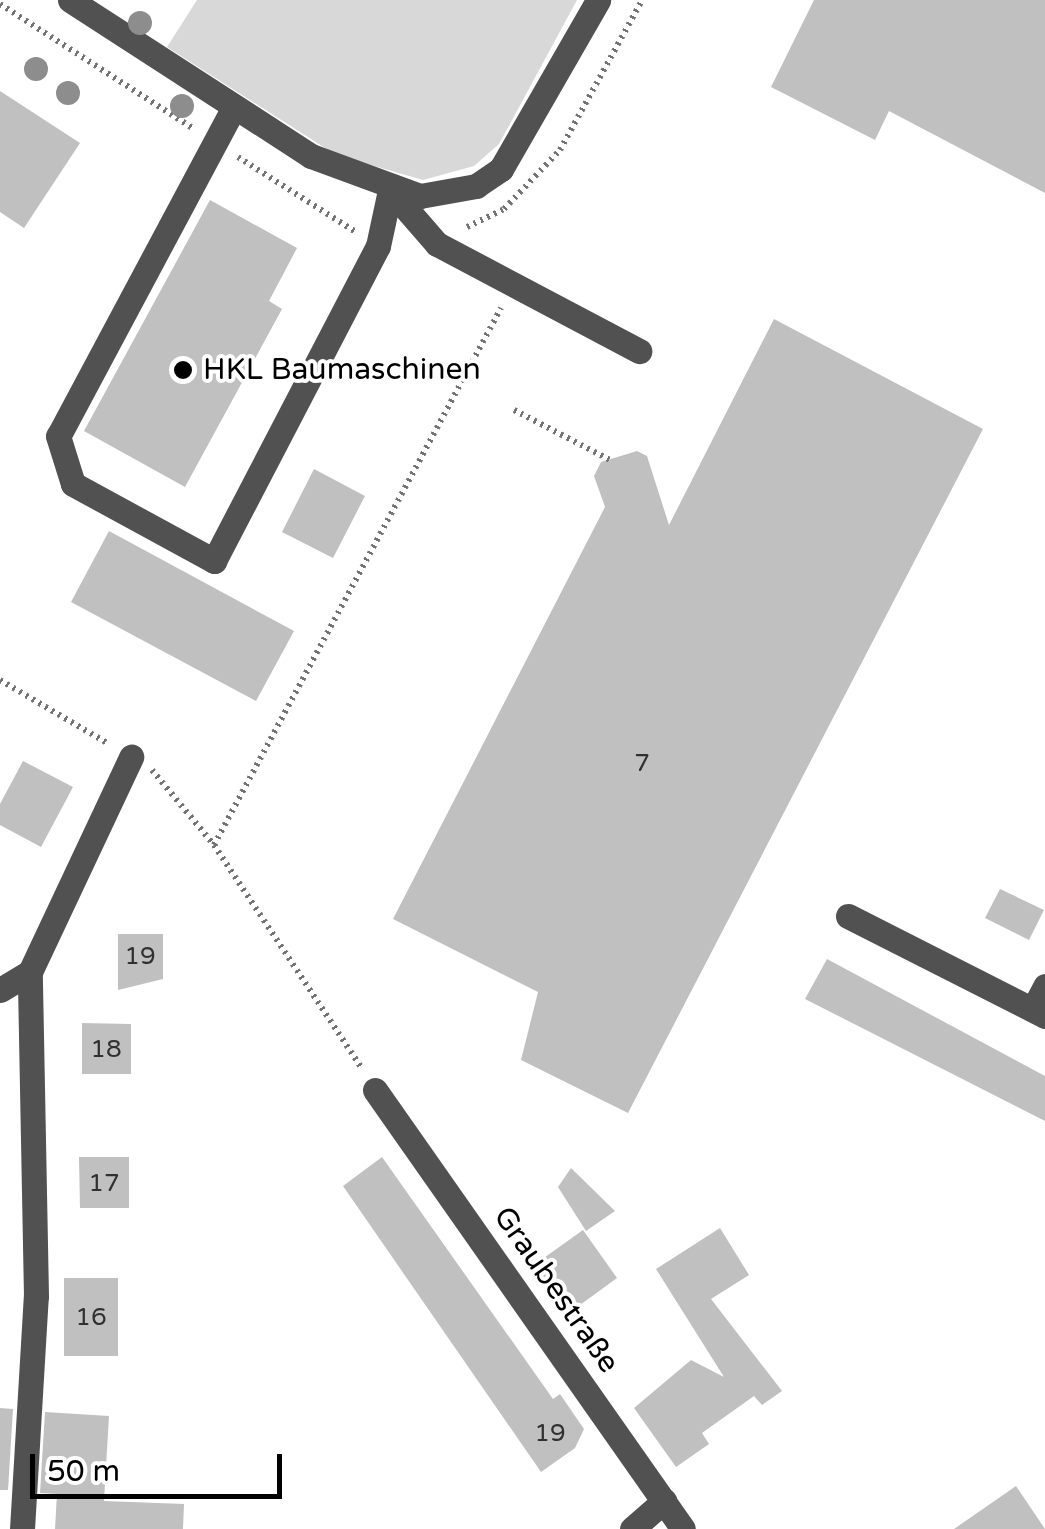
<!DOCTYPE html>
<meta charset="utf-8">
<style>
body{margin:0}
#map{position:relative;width:1045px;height:1529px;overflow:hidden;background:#fff;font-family:"Varela Round",sans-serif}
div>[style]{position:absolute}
.green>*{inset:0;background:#d8d8d8}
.building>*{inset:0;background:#c0c0c0}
.path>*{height:6px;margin-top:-3px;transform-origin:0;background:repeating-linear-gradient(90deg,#737373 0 2.5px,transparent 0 7.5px)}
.minor>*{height:25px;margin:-12.5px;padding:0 12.5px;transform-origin:12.5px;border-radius:12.5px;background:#515151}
.trees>*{width:24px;height:24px;margin:-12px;border-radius:50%;background:#8d8d8d}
.dots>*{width:28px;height:28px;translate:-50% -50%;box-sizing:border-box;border:5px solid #fff;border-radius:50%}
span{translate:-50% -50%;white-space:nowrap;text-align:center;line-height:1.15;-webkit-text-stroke:8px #fff;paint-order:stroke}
.number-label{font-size:25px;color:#303030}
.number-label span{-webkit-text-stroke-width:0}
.poi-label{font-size:30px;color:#000}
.left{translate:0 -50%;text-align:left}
.street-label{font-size:30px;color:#000}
.scale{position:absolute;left:30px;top:1454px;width:252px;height:45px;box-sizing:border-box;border:5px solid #000;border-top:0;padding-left:12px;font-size:30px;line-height:35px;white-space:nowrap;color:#000;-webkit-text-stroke:8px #fff;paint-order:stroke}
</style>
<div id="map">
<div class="green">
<div style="clip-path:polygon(197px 0,577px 0,499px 144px,474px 166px,423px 180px,336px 155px,167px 47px)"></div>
</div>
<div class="building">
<div style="clip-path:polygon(814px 0,1045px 0,1045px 193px,889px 111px,875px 140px,771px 87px)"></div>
<div style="clip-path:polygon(0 91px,80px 143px,24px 228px,0 212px)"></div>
<div style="clip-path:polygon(210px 200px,297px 248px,269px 301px,282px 309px,185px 487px,84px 431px)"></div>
<div style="clip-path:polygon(774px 319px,983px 429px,628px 1113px,521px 1060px,538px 992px,393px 919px,605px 507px,594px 476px,601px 462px,637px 451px,647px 456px,669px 525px)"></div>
<div style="clip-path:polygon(314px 469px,365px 496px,333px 558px,282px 532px)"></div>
<div style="clip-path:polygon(109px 531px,294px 631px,256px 701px,71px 602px)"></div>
<div style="clip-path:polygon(23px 761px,73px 787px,41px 847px,0 825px,0 804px)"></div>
<div style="clip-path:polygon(1000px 889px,1044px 910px,1029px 940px,985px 918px)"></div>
<div style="clip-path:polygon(118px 934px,163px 934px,163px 979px,118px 990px)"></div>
<div style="clip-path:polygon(827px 959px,1045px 1076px,1045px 1121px,805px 999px)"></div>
<div style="clip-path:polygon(82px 1023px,131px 1024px,131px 1074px,82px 1074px)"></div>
<div style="clip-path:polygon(79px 1157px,129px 1157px,129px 1208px,80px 1208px)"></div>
<div style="clip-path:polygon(382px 1157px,553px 1399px,560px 1394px,584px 1429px,575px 1448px,541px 1472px,343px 1186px)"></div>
<div style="clip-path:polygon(571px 1168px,615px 1211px,586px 1231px,558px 1187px)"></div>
<div style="clip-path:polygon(720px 1228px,749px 1275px,711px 1299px,782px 1391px,762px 1405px,754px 1396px,702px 1433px,709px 1444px,676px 1467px,634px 1408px,691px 1360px,724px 1377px,656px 1269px)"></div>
<div style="clip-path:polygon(583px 1230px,617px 1278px,569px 1313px,534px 1265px)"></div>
<div style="clip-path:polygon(64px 1278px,118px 1278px,118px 1356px,64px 1356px)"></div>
<div style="clip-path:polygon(0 1408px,13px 1409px,8px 1490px,0 1490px)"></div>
<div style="clip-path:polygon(45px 1412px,109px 1416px,104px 1501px,184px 1504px,183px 1529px,55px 1529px,57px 1494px,40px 1493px)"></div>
<div style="clip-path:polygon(1016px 1486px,1045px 1529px,954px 1529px)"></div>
</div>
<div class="path">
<div style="left:0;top:4px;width:231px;rotate:32.8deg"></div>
<div style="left:238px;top:157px;width:138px;rotate:32.5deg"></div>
<div style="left:467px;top:227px;width:41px;rotate:-25.9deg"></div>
<div style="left:504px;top:209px;width:81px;rotate:-46.5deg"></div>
<div style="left:560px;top:150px;width:171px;rotate:-61.3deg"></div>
<div style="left:514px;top:410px;width:108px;rotate:27.5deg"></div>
<div style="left:0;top:680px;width:124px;rotate:30.5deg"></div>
<div style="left:152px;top:770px;width:97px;rotate:50.4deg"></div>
<div style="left:214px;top:845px;width:268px;rotate:56.5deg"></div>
<div style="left:214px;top:845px;width:609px;rotate:-61.88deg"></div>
</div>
<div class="minor">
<div style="left:70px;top:0;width:287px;rotate:32.9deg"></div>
<div style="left:311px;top:156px;width:116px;rotate:20.2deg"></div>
<div style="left:420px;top:196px;width:57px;rotate:-10.1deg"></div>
<div style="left:476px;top:186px;width:30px;rotate:-34deg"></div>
<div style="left:501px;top:169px;width:195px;rotate:-60.1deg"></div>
<div style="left:234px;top:107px;width:373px;rotate:118.1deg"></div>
<div style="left:58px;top:436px;width:50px;rotate:72.6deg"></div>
<div style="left:73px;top:484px;width:161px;rotate:28.6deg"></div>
<div style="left:214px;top:561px;width:355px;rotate:-62.5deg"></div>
<div style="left:378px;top:246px;width:57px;rotate:-77.9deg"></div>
<div style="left:390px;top:190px;width:72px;rotate:49deg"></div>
<div style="left:437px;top:244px;width:229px;rotate:27.9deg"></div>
<div style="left:848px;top:916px;width:221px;rotate:26.9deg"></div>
<div style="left:0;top:990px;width:35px;rotate:-31deg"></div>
<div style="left:1033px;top:1009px;width:26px;rotate:-62deg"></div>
<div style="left:375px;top:1090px;width:536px;rotate:54.95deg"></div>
<div style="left:22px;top:1529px;width:233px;rotate:-86.6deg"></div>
<div style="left:36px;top:1296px;width:324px;rotate:-91.1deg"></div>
<div style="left:30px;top:972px;width:238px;rotate:-64.8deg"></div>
<div style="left:632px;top:1529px;width:43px;rotate:-41.2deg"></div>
</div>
<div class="trees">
<div style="left:140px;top:23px"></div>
<div style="left:36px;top:69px"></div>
<div style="left:68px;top:93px"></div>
<div style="left:182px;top:106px"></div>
</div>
<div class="dots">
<div style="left:183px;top:370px;background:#000"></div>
</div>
<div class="number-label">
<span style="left:642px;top:763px">7</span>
<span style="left:140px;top:956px">19</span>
<span style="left:106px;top:1049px">18</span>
<span style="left:104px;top:1183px">17</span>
<span style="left:91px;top:1317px">16</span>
<span style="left:550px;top:1433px">19</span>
</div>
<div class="poi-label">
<span class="left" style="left:203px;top:370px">HKL Baumaschinen</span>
</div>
<div class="street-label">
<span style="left:556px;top:1290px;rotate:55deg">Graubestraße</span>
</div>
<div class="scale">50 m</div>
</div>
